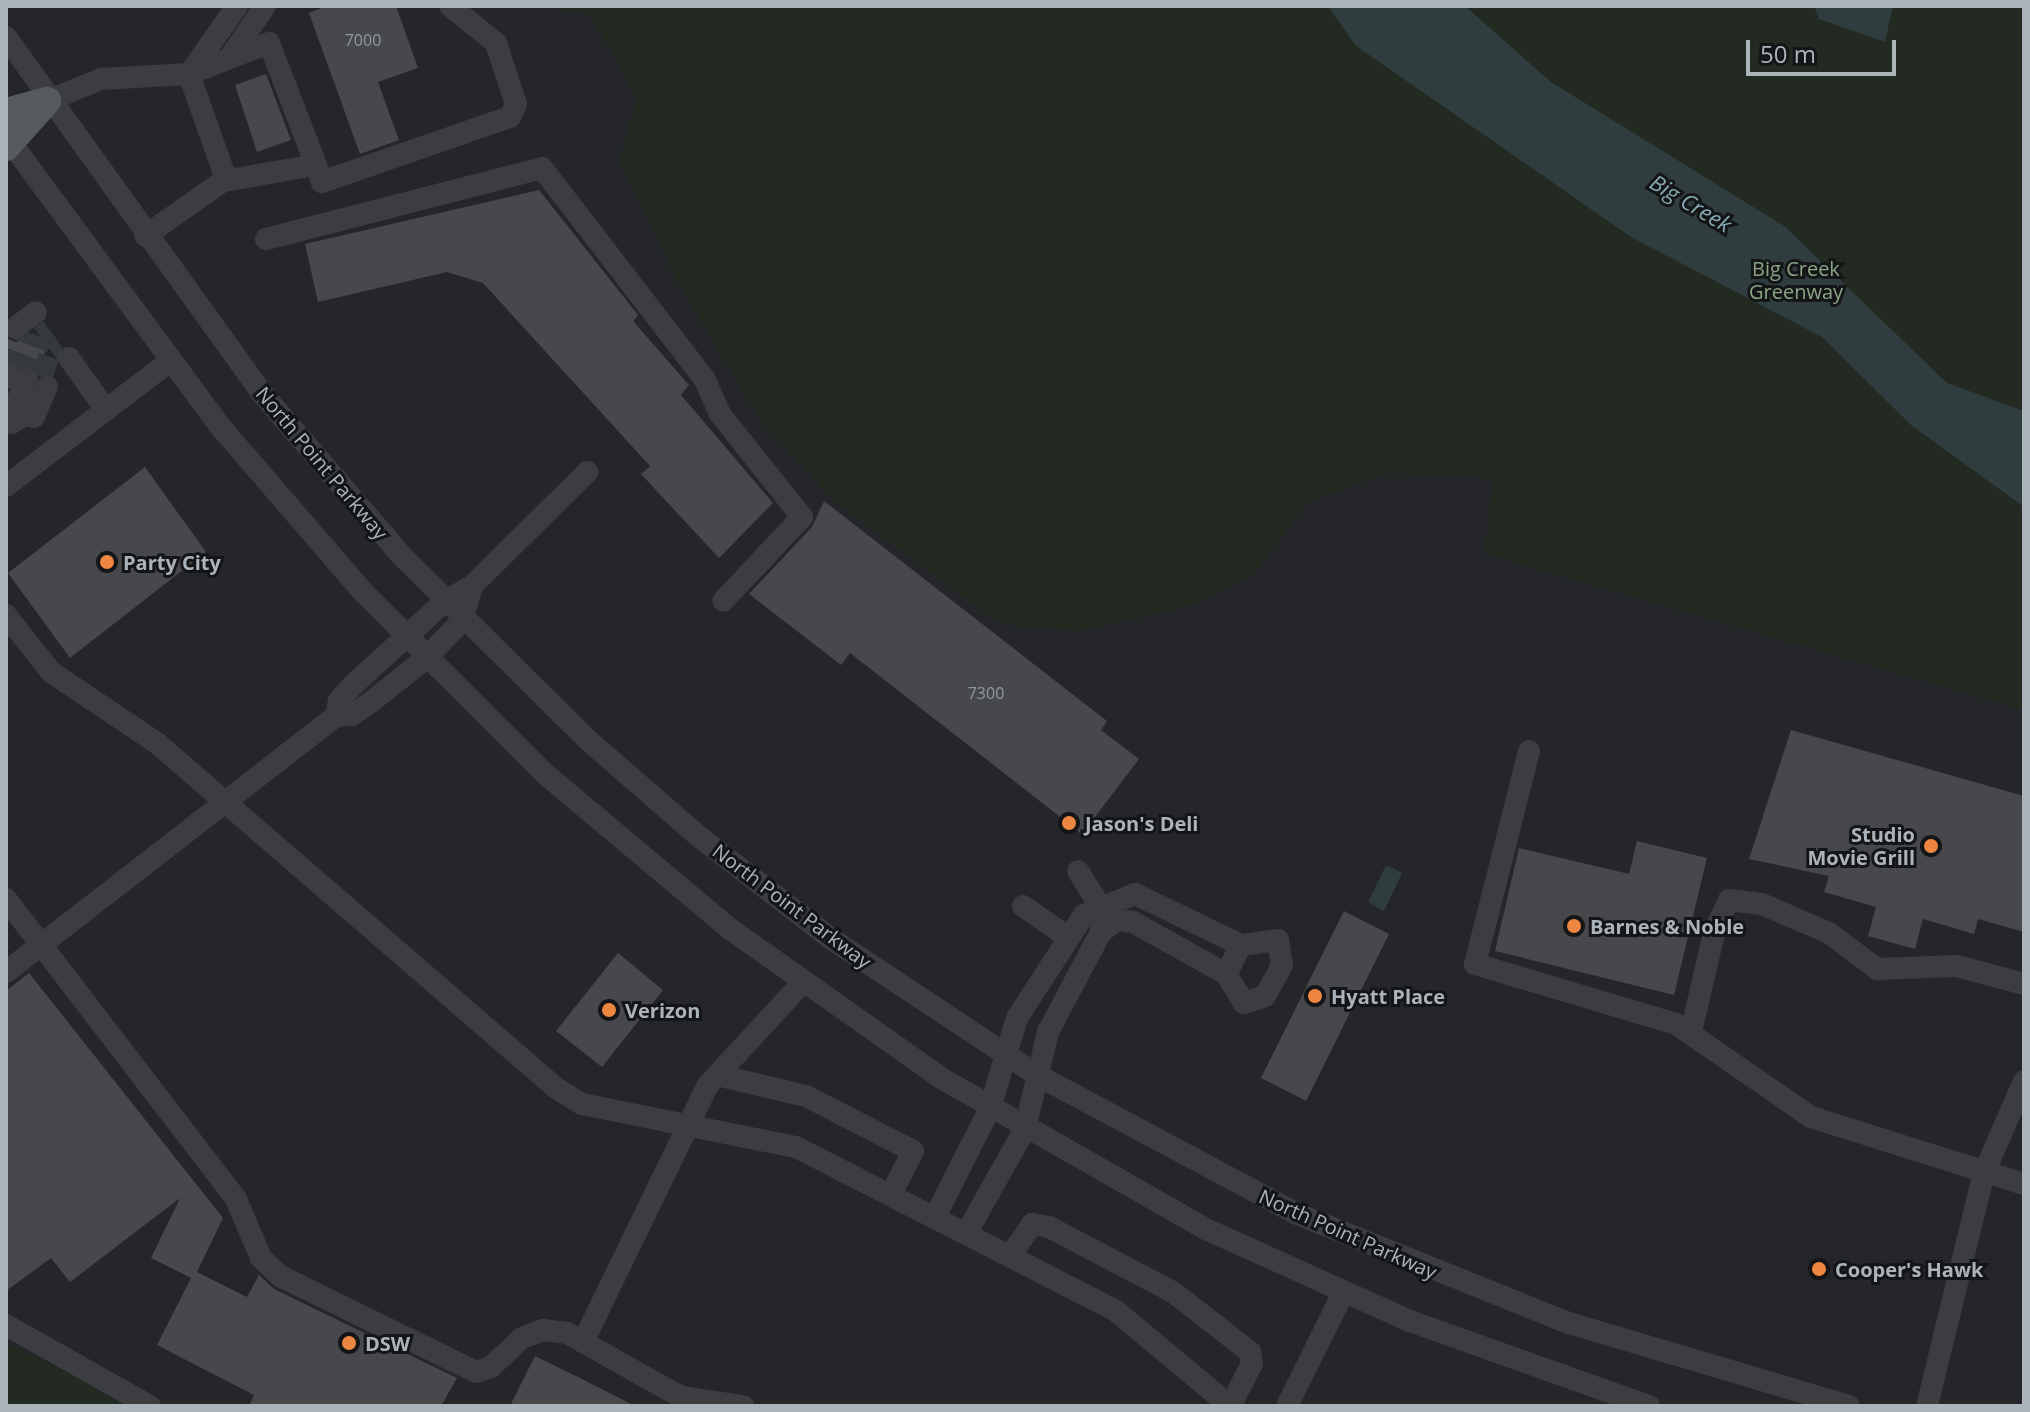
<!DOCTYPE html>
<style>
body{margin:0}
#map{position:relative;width:2030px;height:1412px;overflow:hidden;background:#191a1c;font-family:"Open Sans",sans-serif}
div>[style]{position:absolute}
.built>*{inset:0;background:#252629}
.green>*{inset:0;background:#222a21}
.water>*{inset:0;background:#303d3f}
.building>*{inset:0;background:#46484b}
.minor-tunnel>*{height:22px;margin-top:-11px;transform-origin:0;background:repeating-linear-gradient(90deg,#36393c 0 22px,transparent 0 33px)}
.minor>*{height:22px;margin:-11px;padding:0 11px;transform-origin:11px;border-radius:11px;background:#3b3d40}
.major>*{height:28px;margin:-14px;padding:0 14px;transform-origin:14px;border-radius:14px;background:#575b5f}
.dots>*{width:22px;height:22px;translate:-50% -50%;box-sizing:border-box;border:4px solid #141517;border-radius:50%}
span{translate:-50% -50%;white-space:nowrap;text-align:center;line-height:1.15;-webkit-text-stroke:6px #141517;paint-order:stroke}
.number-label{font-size:16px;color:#92999f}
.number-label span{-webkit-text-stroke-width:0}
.park-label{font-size:20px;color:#8ba584}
.street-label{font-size:20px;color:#acb4bb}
.poi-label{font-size:20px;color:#acb4bb;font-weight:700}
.left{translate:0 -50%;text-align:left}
.right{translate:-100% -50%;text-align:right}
.water-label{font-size:22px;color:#85aab4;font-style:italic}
.frame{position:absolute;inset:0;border:8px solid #acb4bb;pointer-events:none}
.scale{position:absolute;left:1746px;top:40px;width:150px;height:36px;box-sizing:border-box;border:4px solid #acb4bb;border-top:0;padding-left:10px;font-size:24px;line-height:28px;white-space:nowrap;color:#acb4bb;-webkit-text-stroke:6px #141517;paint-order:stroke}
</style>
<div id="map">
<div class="built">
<div style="clip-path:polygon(6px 6px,544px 6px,591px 15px,637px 100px,619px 161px,1396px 386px,2024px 584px,2024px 1406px,6px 1406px)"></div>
</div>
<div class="green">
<div style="clip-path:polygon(544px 6px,1814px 6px,1820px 19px,1885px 41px,1893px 6px,2024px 6px,2024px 710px,1485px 554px,1492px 482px,1473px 475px,1387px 473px,1308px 502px,1255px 573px,1193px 605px,1081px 631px,1000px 624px,835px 502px,760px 420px,677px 281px,619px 161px,637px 100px,591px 15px)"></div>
<div style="clip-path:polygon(6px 1343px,79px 1379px,125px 1406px,6px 1406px)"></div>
</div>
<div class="water">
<div style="clip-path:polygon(1328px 6px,1465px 6px,1551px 82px,1784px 226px,1947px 383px,2024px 411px,2024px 507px,1911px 425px,1822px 337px,1631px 237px,1355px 45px)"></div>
<div style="clip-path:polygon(1814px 6px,1893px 6px,1885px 42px,1819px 19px)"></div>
<div style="clip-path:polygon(1386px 865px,1402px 873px,1384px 911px,1368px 902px)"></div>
</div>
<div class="building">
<div style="clip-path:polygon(327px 6px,396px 6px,418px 68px,378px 82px,399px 140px,360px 154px,309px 13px)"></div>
<div style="clip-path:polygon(266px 74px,291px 140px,257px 152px,235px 85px)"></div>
<div style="clip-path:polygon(539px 190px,638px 315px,633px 321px,689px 385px,681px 395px,773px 503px,719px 558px,641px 474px,650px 466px,483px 283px,447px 272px,318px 302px,305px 244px)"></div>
<div style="clip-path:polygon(28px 336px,49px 343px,37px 371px,6px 358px,6px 338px,16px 342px)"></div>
<div style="clip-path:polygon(145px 467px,206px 552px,70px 658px,8px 573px)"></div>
<div style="clip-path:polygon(824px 501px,1107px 721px,1101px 730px,1139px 759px,1082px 834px,850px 653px,841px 665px,749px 594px,812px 527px)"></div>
<div style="clip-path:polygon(1791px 730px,2024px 796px,2024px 932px,1978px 919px,1974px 934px,1923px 919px,1915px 949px,1868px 936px,1876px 907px,1824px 892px,1829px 876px,1749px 859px)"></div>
<div style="clip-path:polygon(1637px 841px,1707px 858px,1674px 995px,1495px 951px,1519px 848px,1629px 874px)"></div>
<div style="clip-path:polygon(1344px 911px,1389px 934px,1306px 1101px,1261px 1078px)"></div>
<div style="clip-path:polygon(618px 953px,663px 990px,602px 1067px,556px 1031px)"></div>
<div style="clip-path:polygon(29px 973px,223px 1218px,197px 1272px,247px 1297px,259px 1275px,274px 1289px,457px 1378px,441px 1406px,249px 1406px,254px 1395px,157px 1345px,191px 1278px,151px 1258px,180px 1198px,70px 1282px,51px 1258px,6px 1291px,6px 991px)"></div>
<div style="clip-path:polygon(535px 1356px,582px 1379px,635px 1406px,510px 1406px)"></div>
</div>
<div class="minor-tunnel">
<div style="left:8px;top:372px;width:44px;rotate:-69.9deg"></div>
<div style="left:41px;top:377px;width:28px;rotate:-69deg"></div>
<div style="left:51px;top:351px;width:11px;rotate:-34deg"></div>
<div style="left:26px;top:379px;width:45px;rotate:-70.3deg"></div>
<div style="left:41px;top:337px;width:11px;rotate:-38deg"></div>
</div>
<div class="minor">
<div style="left:6px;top:37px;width:436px;rotate:54.3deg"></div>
<div style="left:260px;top:391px;width:218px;rotate:49.3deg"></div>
<div style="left:402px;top:556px;width:263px;rotate:44.7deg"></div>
<div style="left:589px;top:741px;width:143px;rotate:41deg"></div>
<div style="left:697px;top:835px;width:172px;rotate:37.7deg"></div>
<div style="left:833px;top:940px;width:245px;rotate:33.5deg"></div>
<div style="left:1037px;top:1075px;width:293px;rotate:28.1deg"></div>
<div style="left:1295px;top:1213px;width:295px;rotate:21.9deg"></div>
<div style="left:1569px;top:1323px;width:292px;rotate:16.5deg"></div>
<div style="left:233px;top:53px;width:57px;rotate:-55.8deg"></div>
<div style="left:192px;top:70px;width:78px;rotate:-54.9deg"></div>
<div style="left:189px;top:74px;width:111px;rotate:70.6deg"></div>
<div style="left:47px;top:101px;width:58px;rotate:-22.2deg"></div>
<div style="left:101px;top:79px;width:88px;rotate:-3.3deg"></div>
<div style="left:189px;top:74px;width:86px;rotate:-21.2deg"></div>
<div style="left:269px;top:43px;width:131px;rotate:68.9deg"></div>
<div style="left:316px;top:165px;width:94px;rotate:170.2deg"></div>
<div style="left:223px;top:181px;width:95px;rotate:144.8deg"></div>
<div style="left:6px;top:136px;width:358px;rotate:53.6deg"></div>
<div style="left:218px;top:424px;width:222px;rotate:49.2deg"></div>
<div style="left:363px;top:592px;width:256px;rotate:45deg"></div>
<div style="left:544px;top:773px;width:243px;rotate:40deg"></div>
<div style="left:730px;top:929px;width:258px;rotate:35.2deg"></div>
<div style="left:941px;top:1078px;width:307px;rotate:29.7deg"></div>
<div style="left:1208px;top:1230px;width:222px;rotate:24.3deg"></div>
<div style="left:1410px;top:1321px;width:254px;rotate:19.6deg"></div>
<div style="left:316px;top:165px;width:18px;rotate:71deg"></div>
<div style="left:322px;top:182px;width:199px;rotate:-19.1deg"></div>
<div style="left:510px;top:117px;width:14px;rotate:-65deg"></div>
<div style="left:516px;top:104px;width:64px;rotate:-108.2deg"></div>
<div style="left:496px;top:43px;width:59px;rotate:-141.2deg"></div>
<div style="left:266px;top:239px;width:285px;rotate:-14.4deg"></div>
<div style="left:542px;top:168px;width:265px;rotate:52.4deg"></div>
<div style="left:704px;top:378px;width:39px;rotate:66deg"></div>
<div style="left:720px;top:414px;width:132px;rotate:51.5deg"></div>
<div style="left:802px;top:517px;width:115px;rotate:133.2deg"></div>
<div style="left:15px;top:328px;width:26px;rotate:-37deg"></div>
<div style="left:69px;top:358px;width:64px;rotate:54.6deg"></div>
<div style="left:6px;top:378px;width:6px;rotate:-72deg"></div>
<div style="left:6px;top:421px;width:6px;rotate:18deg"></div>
<div style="left:12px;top:423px;width:16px;rotate:-35deg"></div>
<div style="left:25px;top:414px;width:9px;rotate:18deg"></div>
<div style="left:34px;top:417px;width:33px;rotate:-67deg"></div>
<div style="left:9px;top:422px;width:46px;rotate:-68.4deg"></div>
<div style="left:6px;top:486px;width:206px;rotate:-37.3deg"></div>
<div style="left:6px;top:615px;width:73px;rotate:51.7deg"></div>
<div style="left:51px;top:672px;width:129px;rotate:33.9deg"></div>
<div style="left:158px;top:744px;width:526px;rotate:40.84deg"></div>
<div style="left:556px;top:1088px;width:31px;rotate:32deg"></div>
<div style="left:582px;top:1104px;width:218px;rotate:11.4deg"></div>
<div style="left:796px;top:1147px;width:360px;rotate:27.1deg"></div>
<div style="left:1116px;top:1311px;width:148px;rotate:39.8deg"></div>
<div style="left:336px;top:716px;width:16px;rotate:-79deg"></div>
<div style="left:339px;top:700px;width:22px;rotate:-47deg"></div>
<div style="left:354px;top:684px;width:122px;rotate:-42.3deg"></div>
<div style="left:444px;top:602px;width:32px;rotate:-30deg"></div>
<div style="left:472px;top:586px;width:162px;rotate:-44.7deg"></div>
<div style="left:1529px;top:751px;width:220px;rotate:104.2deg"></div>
<div style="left:1475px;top:964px;width:210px;rotate:16.6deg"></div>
<div style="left:1676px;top:1024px;width:164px;rotate:34.6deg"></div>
<div style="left:1811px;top:1117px;width:223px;rotate:17.5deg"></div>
<div style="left:6px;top:899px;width:378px;rotate:52.5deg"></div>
<div style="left:236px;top:1199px;width:64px;rotate:67deg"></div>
<div style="left:261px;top:1258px;width:26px;rotate:43deg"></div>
<div style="left:280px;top:1276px;width:218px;rotate:26.1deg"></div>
<div style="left:476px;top:1372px;width:16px;rotate:-18deg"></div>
<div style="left:491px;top:1367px;width:42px;rotate:-43.1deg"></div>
<div style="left:522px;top:1338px;width:22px;rotate:-21deg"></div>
<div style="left:543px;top:1330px;width:24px;rotate:7deg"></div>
<div style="left:567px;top:1333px;width:131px;rotate:29.3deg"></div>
<div style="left:681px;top:1397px;width:63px;rotate:8.3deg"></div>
<div style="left:1023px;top:906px;width:52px;rotate:34.9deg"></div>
<div style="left:6px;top:972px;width:418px;rotate:-37.8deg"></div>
<div style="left:336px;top:716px;width:16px;rotate:-4deg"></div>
<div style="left:352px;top:715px;width:23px;rotate:-34deg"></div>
<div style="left:371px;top:702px;width:69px;rotate:-38.5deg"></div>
<div style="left:425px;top:659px;width:53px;rotate:-45.8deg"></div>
<div style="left:462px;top:621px;width:36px;rotate:-74deg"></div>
<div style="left:1226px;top:974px;width:34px;rotate:58deg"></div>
<div style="left:1244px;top:1003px;width:22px;rotate:-18deg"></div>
<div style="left:1265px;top:996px;width:35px;rotate:-61deg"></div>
<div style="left:1282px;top:965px;width:25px;rotate:-99deg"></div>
<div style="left:1278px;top:940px;width:37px;rotate:172deg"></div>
<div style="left:1691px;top:1032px;width:106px;rotate:-76.9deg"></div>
<div style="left:1715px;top:929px;width:32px;rotate:-64deg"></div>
<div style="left:1729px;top:900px;width:33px;rotate:7deg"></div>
<div style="left:1762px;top:904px;width:73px;rotate:23.4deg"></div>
<div style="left:1829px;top:933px;width:60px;rotate:36.9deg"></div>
<div style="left:1877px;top:969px;width:80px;rotate:-2.1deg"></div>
<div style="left:1957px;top:966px;width:69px;rotate:15deg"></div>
<div style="left:717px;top:1075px;width:91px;rotate:13.3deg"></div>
<div style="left:806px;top:1096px;width:120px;rotate:27.2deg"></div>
<div style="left:913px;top:1151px;width:48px;rotate:117.1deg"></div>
<div style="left:935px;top:1217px;width:122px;rotate:-63.2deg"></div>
<div style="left:990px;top:1108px;width:94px;rotate:-73.3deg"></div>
<div style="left:1017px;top:1018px;width:123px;rotate:-57deg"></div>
<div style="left:1084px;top:915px;width:55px;rotate:-22.4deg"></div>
<div style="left:1135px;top:894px;width:118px;rotate:25.7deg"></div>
<div style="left:1241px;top:945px;width:33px;rotate:117deg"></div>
<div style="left:1226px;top:974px;width:107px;rotate:-150.8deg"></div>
<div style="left:1133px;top:922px;width:16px;rotate:-173deg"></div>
<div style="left:1117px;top:920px;width:20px;rotate:143deg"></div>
<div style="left:966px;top:1234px;width:120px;rotate:-60.7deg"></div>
<div style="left:1025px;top:1129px;width:100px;rotate:-76.7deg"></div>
<div style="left:1048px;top:1032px;width:113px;rotate:-62.1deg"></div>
<div style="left:1101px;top:932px;width:26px;rotate:-92deg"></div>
<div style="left:1100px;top:906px;width:41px;rotate:-122.2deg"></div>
<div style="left:1010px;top:1256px;width:39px;rotate:-55deg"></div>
<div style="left:1032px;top:1224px;width:17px;rotate:10deg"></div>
<div style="left:1049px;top:1227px;width:140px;rotate:27.7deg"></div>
<div style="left:1173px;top:1292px;width:98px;rotate:37.9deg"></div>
<div style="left:1250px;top:1352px;width:12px;rotate:81deg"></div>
<div style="left:1252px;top:1364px;width:47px;rotate:117.6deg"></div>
<div style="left:6px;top:1325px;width:165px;rotate:29.4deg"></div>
<div style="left:583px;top:1342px;width:286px;rotate:-64.1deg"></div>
<div style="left:708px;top:1085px;width:139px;rotate:-47.3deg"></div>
<div style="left:1287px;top:1406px;width:126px;rotate:-63.6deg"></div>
<div style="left:1927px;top:1406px;width:240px;rotate:-76.3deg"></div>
<div style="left:1984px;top:1173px;width:100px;rotate:-66.5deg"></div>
</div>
<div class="major">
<div style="left:6px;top:112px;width:42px;rotate:-15deg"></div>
<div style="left:6px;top:147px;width:62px;rotate:-48.3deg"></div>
</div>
<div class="dots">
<div style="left:107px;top:562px;background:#ec8641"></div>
<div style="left:1069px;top:823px;background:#ec8641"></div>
<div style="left:1931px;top:846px;background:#ec8641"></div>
<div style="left:1574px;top:926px;background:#ec8641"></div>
<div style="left:1315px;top:996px;background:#ec8641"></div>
<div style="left:609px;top:1010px;background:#ec8641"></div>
<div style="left:1819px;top:1269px;background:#ec8641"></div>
<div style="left:349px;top:1343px;background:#ec8641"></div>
</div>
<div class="number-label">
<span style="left:363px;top:40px">7000</span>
<span style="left:986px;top:693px">7300</span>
</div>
<div class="park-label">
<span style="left:1796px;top:280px">Big Creek<br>Greenway</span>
</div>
<div class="street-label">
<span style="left:322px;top:463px;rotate:50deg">North Point Parkway</span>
<span style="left:792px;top:906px;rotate:37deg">North Point Parkway</span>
<span style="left:1348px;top:1234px;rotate:24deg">North Point Parkway</span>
</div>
<div class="poi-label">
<span class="left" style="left:123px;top:562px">Party City</span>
<span class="left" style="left:1085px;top:823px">Jason's Deli</span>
<span class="right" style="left:1915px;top:846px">Studio<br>Movie Grill</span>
<span class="left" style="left:1590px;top:926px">Barnes &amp; Noble</span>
<span class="left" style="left:1331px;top:996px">Hyatt Place</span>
<span class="left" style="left:625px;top:1010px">Verizon</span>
<span class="left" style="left:1835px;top:1269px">Cooper's Hawk</span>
<span class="left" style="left:365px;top:1343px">DSW</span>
</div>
<div class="water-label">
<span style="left:1691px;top:203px;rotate:31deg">Big Creek</span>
</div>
<div class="frame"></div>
<div class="scale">50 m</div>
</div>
